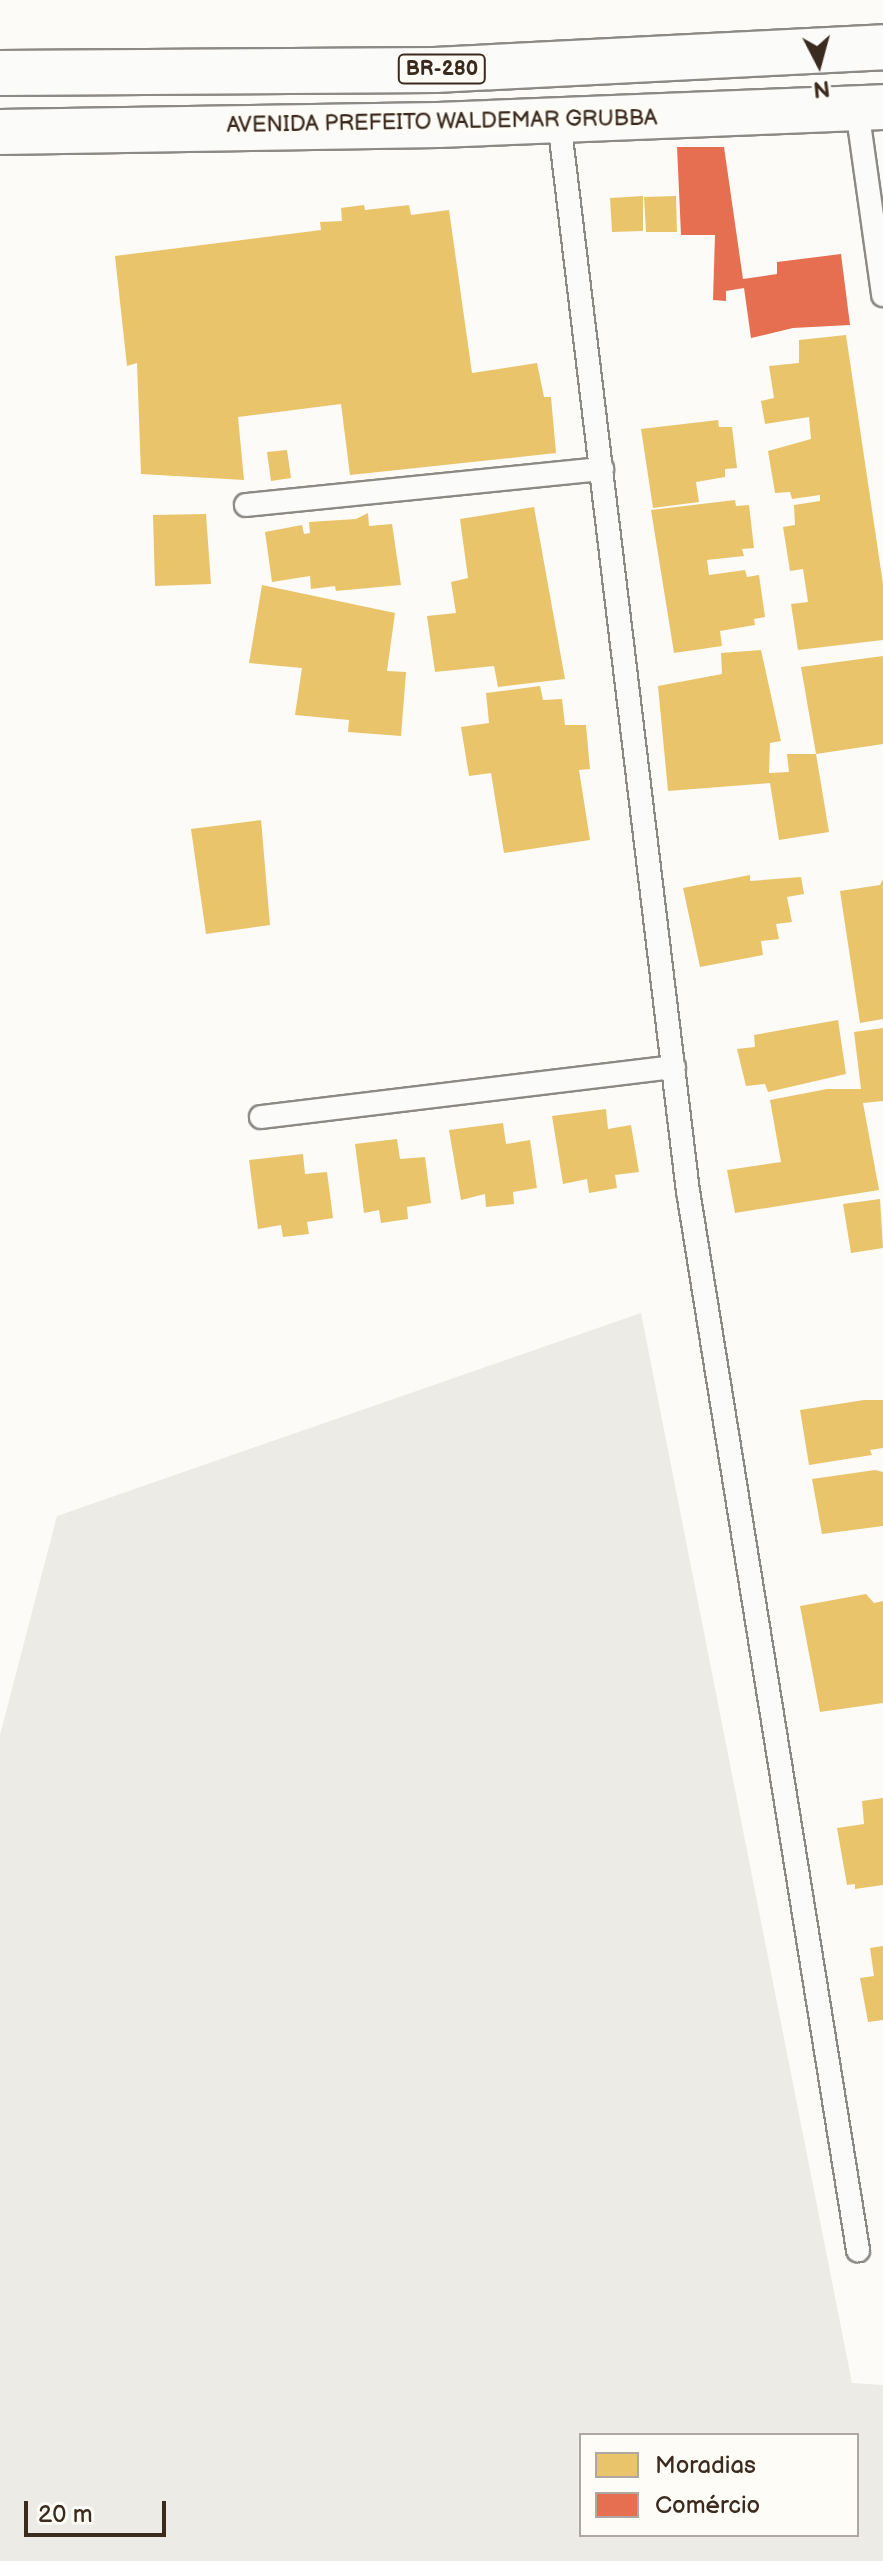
<!DOCTYPE html>
<meta charset="utf-8">
<style>
body{margin:0}
#map{position:relative;width:883px;height:2561px;overflow:hidden;background:#fcfbf8;font-family:"Balsamiq Sans",sans-serif}
div>[style]{position:absolute}
.green>*{inset:0;background:#edebe6}
.homes>*{inset:0;background:#e9c46a}
.shops>*{inset:0;background:#e76f51}
.roads{filter:drop-shadow(2px 0 #8d8985) drop-shadow(-2px 0 #8d8985) drop-shadow(0 2px #8d8985) drop-shadow(0 -2px #8d8985)}
.lane>*{height:22px;margin:-11px;padding:0 11px;transform-origin:11px;border-radius:11px;background:#fbfbf9}
.highway>*{height:44px;margin:-22px;padding:0 22px;transform-origin:22px;border-radius:22px;background:#fbfbf9}
span{translate:-50% -50%;white-space:nowrap;text-align:center;line-height:1.15;-webkit-text-stroke:8px #fdfcf7;paint-order:stroke}
.shield-label span{padding:2px 6px;background:#fdfcf7;border:2px solid;border-radius:6px;-webkit-text-stroke-width:0}
.shield-label{font-size:20px;color:#3b2a1e;font-weight:700}
.street-label{font-size:22px;color:#3b2a1e}
.legend{position:absolute;left:579px;top:2433px;width:280px;height:104px;box-sizing:border-box;background:#fdfcf7;border:2px solid #afa8a0;margin:0;padding:10px 14px;list-style:none;font-size:24px;color:#3b2a1e}
.legend li{display:flex;align-items:center;gap:16px;height:40px}
.legend b{width:40px;border:2px solid #afa8a0}
.north{position:absolute;left:779px;top:24px;width:80px;height:80px;-webkit-text-stroke:6px #fdfcf7;paint-order:stroke;rotate:174deg;font-size:22px;font-weight:700;line-height:32px;text-align:center;color:#3b2a1e}
.north::after{content:'';display:block;margin:auto;width:28px;height:36px;background:#3b2a1e;clip-path:polygon(50% 0,100% 100%,50% 72%,0 100%)}
.scale{position:absolute;left:24px;top:2501px;width:142px;height:36px;box-sizing:border-box;border:4px solid #3b2a1e;border-top:0;padding-left:10px;font-size:24px;line-height:28px;white-space:nowrap;color:#3b2a1e;-webkit-text-stroke:6px #fdfcf7;paint-order:stroke}
</style>
<div id="map">
<div class="green">
<div style="clip-path:polygon(evenodd,641px 1313px,852px 2383px,883px 2385px,883px 2561px,0 2561px,0 1735px,57px 1516px,641px 1313px,581px 2435px,857px 2435px,857px 2535px,581px 2535px,581px 2435px)"></div>
</div>
<div class="homes">
<div style="clip-path:polygon(643px 196px,643px 231px,612px 232px,610px 198px)"></div>
<div style="clip-path:polygon(676px 196px,677px 232px,646px 232px,644px 197px)"></div>
<div style="clip-path:polygon(364px 205px,365px 210px,409px 205px,411px 215px,449px 210px,472px 373px,537px 363px,544px 397px,551px 397px,556px 453px,350px 475px,341px 404px,238px 417px,244px 480px,141px 474px,137px 363px,127px 366px,115px 256px,321px 230px,320px 222px,342px 221px,341px 208px)"></div>
<div style="clip-path:polygon(846px 335px,883px 584px,883px 640px,798px 650px,791px 604px,808px 602px,803px 569px,790px 571px,783px 527px,795px 525px,794px 505px,820px 501px,820px 495px,792px 499px,790px 492px,775px 493px,768px 451px,811px 439px,809px 417px,765px 424px,761px 401px,774px 398px,769px 366px,799px 363px,799px 340px)"></div>
<div style="clip-path:polygon(718px 420px,719px 427px,732px 427px,737px 468px,725px 469px,725px 477px,696px 482px,699px 502px,653px 508px,641px 429px)"></div>
<div style="clip-path:polygon(287px 450px,291px 478px,271px 481px,267px 452px)"></div>
<div style="clip-path:polygon(735px 500px,736px 506px,749px 505px,754px 548px,742px 549px,744px 556px,707px 560px,709px 575px,745px 570px,747px 577px,759px 575px,765px 617px,754px 619px,755px 625px,720px 631px,722px 646px,674px 653px,651px 510px)"></div>
<div style="clip-path:polygon(534px 507px,565px 679px,498px 687px,494px 666px,435px 672px,427px 616px,456px 613px,451px 582px,468px 578px,460px 519px)"></div>
<div style="clip-path:polygon(368px 513px,369px 526px,392px 524px,401px 585px,336px 591px,335px 586px,311px 589px,310px 576px,272px 582px,265px 532px,302px 525px,304px 534px,310px 533px,309px 522px,356px 519px)"></div>
<div style="clip-path:polygon(206px 514px,211px 584px,155px 586px,153px 515px)"></div>
<div style="clip-path:polygon(262px 585px,395px 613px,387px 671px,406px 672px,401px 736px,348px 732px,349px 720px,295px 715px,302px 668px,249px 663px)"></div>
<div style="clip-path:polygon(761px 650px,781px 741px,770px 743px,769px 773px,789px 772px,787px 754px,816px 754px,801px 667px,883px 656px,883px 744px,816px 754px,829px 832px,779px 840px,770px 783px,668px 791px,658px 686px,722px 674px,721px 653px)"></div>
<div style="clip-path:polygon(540px 686px,543px 700px,562px 699px,565px 725px,586px 725px,590px 769px,579px 770px,590px 840px,504px 853px,491px 773px,469px 776px,461px 727px,489px 723px,486px 693px)"></div>
<div style="clip-path:polygon(261px 820px,270px 925px,206px 934px,191px 829px)"></div>
<div style="clip-path:polygon(750px 875px,750px 881px,801px 877px,804px 894px,787px 897px,792px 922px,776px 924px,779px 939px,761px 941px,763px 955px,700px 967px,683px 888px)"></div>
<div style="clip-path:polygon(883px 879px,883px 1019px,860px 1023px,840px 891px,880px 885px)"></div>
<div style="clip-path:polygon(838px 1020px,846px 1074px,768px 1092px,765px 1084px,746px 1086px,737px 1049px,755px 1047px,754px 1035px)"></div>
<div style="clip-path:polygon(883px 1028px,883px 1101px,863px 1103px,879px 1190px,735px 1213px,727px 1170px,781px 1162px,770px 1100px,827px 1089px,861px 1089px,854px 1032px)"></div>
<div style="clip-path:polygon(606px 1109px,608px 1129px,631px 1125px,639px 1172px,615px 1175px,617px 1188px,589px 1193px,587px 1179px,563px 1184px,552px 1116px)"></div>
<div style="clip-path:polygon(503px 1123px,506px 1144px,530px 1140px,537px 1188px,513px 1192px,514px 1204px,486px 1207px,485px 1194px,461px 1200px,449px 1130px)"></div>
<div style="clip-path:polygon(397px 1139px,400px 1159px,425px 1157px,431px 1203px,407px 1207px,408px 1219px,381px 1223px,379px 1210px,364px 1213px,355px 1144px)"></div>
<div style="clip-path:polygon(303px 1154px,305px 1174px,327px 1172px,333px 1218px,307px 1222px,309px 1234px,283px 1237px,281px 1225px,258px 1229px,249px 1160px)"></div>
<div style="clip-path:polygon(880px 1199px,883px 1248px,851px 1253px,843px 1204px)"></div>
<div style="clip-path:polygon(864px 1400px,883px 1400px,883px 1448px,870px 1450px,872px 1455px,809px 1465px,800px 1410px)"></div>
<div style="clip-path:polygon(875px 1470px,883px 1472px,883px 1526px,822px 1534px,812px 1479px)"></div>
<div style="clip-path:polygon(866px 1594px,874px 1603px,883px 1601px,883px 1703px,820px 1712px,800px 1606px)"></div>
<div style="clip-path:polygon(883px 1798px,883px 1885px,855px 1889px,855px 1884px,847px 1885px,837px 1828px,864px 1824px,862px 1801px)"></div>
<div style="clip-path:polygon(883px 1946px,883px 2020px,868px 2022px,860px 1978px,874px 1976px,870px 1948px)"></div>
</div>
<div class="shops">
<div style="clip-path:polygon(677px 147px,724px 147px,743px 279px,777px 274px,777px 262px,841px 254px,850px 325px,793px 328px,751px 338px,744px 288px,726px 291px,726px 301px,713px 300px,715px 235px,681px 235px)"></div>
</div>
<div class="roads">
<div class="lane">
<div style="left:857px;top:109px;width:188px;rotate:82deg"></div>
<div style="left:559px;top:121px;width:1078px;rotate:83.13deg"></div>
<div style="left:688px;top:1191px;width:1073px;rotate:80.88deg"></div>
<div style="left:246px;top:505px;width:358px;rotate:-5.8deg"></div>
<div style="left:261px;top:1117px;width:416px;rotate:-6.9deg"></div>
</div>
<div class="highway">
<div style="left:0;top:73px;width:435px;rotate:-0.4deg"></div>
<div style="left:435px;top:70px;width:449px;rotate:-2.9deg"></div>
<div style="left:0;top:132px;width:438px;rotate:-0.9deg"></div>
<div style="left:438px;top:125px;width:445px;rotate:-2.3deg"></div>
</div>
</div>
<div class="shield-label">
<span style="left:442px;top:69px">BR-280</span>
</div>
<div class="street-label">
<span style="left:442px;top:122px;rotate:-1deg">AVENIDA PREFEITO WALDEMAR GRUBBA</span>
</div>
<ul class="legend">
<li><b style="height:22px;background:#e9c46a"></b>Moradias</li>
<li><b style="height:22px;background:#e76f51"></b>Comércio</li>
</ul>
<div class="north">N</div>
<div class="scale">20 m</div>
</div>
